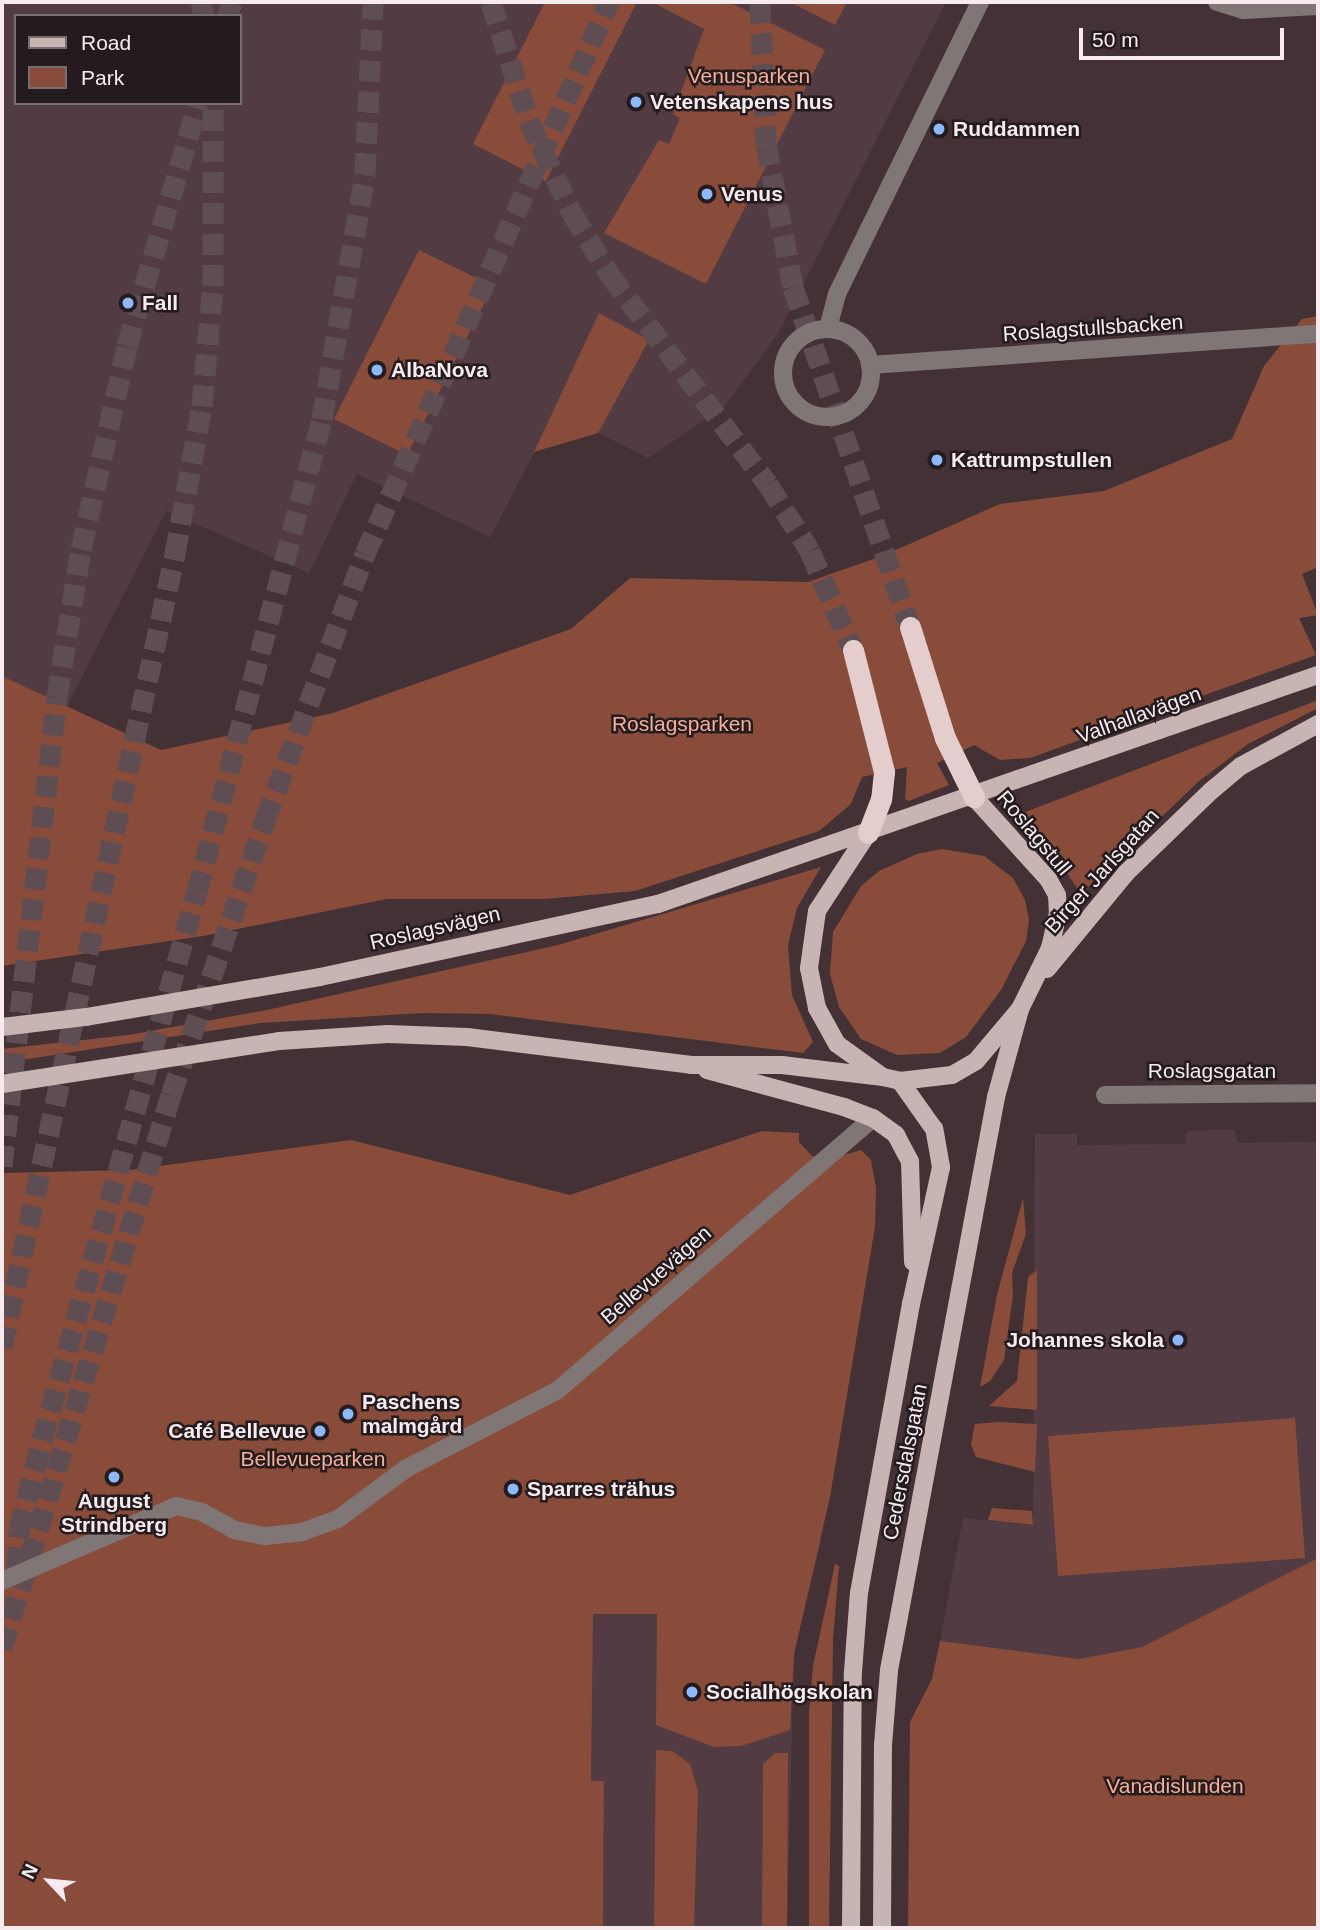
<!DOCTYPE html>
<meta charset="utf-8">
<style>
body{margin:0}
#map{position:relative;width:1320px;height:1930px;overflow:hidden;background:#433136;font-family:Arial,sans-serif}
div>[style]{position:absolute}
.built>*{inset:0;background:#533b43}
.green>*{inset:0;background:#894c3a}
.highway-tunnel>*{height:21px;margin-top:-10.5px;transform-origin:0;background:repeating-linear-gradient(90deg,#5e4d52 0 21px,transparent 0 31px)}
.minor>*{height:18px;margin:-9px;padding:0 9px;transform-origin:9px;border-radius:9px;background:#807676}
.minor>.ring{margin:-9px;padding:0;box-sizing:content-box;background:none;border:18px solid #807676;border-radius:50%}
.major>*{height:18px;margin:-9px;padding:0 9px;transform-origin:9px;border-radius:9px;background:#c9b4b4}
.highway>*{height:21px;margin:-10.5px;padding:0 10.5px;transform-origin:10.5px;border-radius:10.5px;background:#e6cdcd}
.dots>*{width:19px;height:19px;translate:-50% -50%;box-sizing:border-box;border:4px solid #231b1e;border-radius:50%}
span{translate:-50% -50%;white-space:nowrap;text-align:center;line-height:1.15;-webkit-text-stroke:5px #231b1e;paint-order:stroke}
.park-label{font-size:21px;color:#f5af9a}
.poi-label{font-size:21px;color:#f7ebef;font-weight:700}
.left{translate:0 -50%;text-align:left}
.right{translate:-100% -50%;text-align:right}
.street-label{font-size:21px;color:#f7ebef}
.frame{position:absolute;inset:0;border:4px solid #f7ebef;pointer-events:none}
.legend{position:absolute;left:14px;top:14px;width:228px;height:91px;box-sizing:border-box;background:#231b1e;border:2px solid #786e72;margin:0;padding:9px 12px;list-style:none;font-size:21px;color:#f7ebef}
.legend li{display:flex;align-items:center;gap:14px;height:35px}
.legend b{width:35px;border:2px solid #786e72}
.north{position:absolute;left:14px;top:1846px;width:70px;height:70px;-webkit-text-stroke:5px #231b1e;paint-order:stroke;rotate:296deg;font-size:19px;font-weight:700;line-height:28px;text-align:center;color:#f7ebef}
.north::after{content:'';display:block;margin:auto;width:24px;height:32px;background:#f7ebef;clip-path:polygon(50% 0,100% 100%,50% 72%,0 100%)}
.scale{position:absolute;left:1079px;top:28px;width:205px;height:32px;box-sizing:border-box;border:4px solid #f7ebef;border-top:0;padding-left:9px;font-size:21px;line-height:24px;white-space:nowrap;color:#f7ebef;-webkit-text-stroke:5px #231b1e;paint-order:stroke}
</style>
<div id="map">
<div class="built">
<div style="clip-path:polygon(evenodd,2px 2px,946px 2px,779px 332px,724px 407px,648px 458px,556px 411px,490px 537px,357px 474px,309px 573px,166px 511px,67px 707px,2px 676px,2px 2px,16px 16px,240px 16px,240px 103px,16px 103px,16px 16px)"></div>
<div style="clip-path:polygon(1235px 1129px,1237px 1143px,1318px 1142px,1318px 1558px,1142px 1647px,1079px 1659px,940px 1641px,963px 1518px,1033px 1525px,1035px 1134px,1077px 1134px,1077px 1145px,1185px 1144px,1187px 1131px)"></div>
<div style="clip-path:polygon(822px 1537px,794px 1654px,787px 1928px,603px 1928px,604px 1782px,591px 1782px,592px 1614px)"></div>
</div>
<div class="green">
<div style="clip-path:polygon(545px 2px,637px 2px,546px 181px,473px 144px)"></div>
<div style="clip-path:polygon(652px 2px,729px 2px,825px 50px,706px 284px,604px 233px,659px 140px,669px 144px,680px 118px,673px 114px,704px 29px)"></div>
<div style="clip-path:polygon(790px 2px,847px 2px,835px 25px)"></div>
<div style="clip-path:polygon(419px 250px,493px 286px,407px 455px,334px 419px)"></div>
<div style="clip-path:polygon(599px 313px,649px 340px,598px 433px,534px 452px)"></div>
<div style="clip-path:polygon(1318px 316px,1318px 567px,1302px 574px,1318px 615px,1299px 618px,1316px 655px,1030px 758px,1000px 760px,974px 745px,937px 763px,949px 785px,909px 801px,905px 799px,907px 767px,862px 777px,851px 804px,819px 831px,635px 891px,544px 899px,387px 899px,203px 936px,2px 966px,2px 676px,161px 750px,333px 713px,571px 629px,630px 578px,808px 582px,882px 556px,1000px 504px,1104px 491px,1232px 439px,1264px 366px,1302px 319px)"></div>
<div style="clip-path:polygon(1318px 700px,1318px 708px,1248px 744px,1198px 782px,1081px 894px,1052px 850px,1015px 816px)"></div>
<div style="clip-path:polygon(942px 849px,984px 856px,1013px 878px,1025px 900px,1029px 920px,1026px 941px,1001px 990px,966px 1037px,940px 1053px,897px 1055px,861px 1039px,839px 1007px,830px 974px,833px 932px,861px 886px,879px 871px,917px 854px)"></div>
<div style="clip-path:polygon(821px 867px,797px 908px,788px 945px,792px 995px,813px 1042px,803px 1053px,490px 1014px,423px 1013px,261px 1023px,2px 1063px,2px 1049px,128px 1035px,267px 1010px,558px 945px)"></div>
<div style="clip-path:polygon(762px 1131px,799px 1133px,799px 1142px,812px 1156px,834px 1158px,861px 1150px,871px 1160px,876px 1188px,875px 1227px,830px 1497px,794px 1654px,790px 1730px,741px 1746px,714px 1747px,656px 1725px,657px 1614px,593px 1614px,591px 1781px,604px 1781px,603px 1928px,2px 1928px,2px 1173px,130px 1170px,351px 1140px,570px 1195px)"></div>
<div style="clip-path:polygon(1023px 1198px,1026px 1234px,1012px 1273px,1013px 1295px,1004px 1360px,990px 1381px,980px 1387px,997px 1295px)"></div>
<div style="clip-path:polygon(1037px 1270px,1037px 1410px,989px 1406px,1017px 1381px,1028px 1277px)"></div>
<div style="clip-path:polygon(1295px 1418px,1305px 1558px,1058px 1576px,1048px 1436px)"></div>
<div style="clip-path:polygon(998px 1422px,1037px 1424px,1035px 1472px,976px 1457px,971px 1444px,975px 1424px)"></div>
<div style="clip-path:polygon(992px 1508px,1032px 1511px,1033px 1525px,988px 1520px)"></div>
<div style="clip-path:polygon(1318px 1558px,1318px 1928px,908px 1928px,910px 1722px,932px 1679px,940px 1641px,1079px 1659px,1142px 1647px)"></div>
<div style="clip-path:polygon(835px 1564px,839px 1566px,833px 1639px,829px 1928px,809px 1928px,809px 1713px,813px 1666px)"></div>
<div style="clip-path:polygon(656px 1750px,672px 1751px,690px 1764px,698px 1791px,694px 1928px,654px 1928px)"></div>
<div style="clip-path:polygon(775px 1753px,788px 1753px,787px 1928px,762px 1928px,763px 1764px)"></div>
</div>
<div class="highway-tunnel">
<div style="left:201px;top:2px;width:14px;rotate:78deg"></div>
<div style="left:491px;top:2px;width:125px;rotate:72.3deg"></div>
<div style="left:529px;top:121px;width:102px;rotate:64.9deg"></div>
<div style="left:572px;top:213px;width:73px;rotate:58.5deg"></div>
<div style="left:610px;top:275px;width:262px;rotate:52.9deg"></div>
<div style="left:768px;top:484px;width:79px;rotate:57.9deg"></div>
<div style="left:810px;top:551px;width:108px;rotate:66.5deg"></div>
<div style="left:760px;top:2px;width:142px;rotate:87.6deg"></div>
<div style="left:766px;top:144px;width:146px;rotate:79.3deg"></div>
<div style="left:793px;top:287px;width:360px;rotate:71deg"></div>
<div style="left:227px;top:16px;width:15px;rotate:-70deg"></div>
<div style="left:2px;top:1166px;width:472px;rotate:-83.3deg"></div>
<div style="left:57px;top:697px;width:150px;rotate:-80.8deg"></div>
<div style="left:81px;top:549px;width:208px;rotate:-77.2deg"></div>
<div style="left:127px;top:346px;width:253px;rotate:-73.7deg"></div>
<div style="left:2px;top:1347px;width:812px;rotate:-77.69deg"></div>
<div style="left:175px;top:554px;width:150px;rotate:-79.7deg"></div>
<div style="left:202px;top:406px;width:121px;rotate:-84.8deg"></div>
<div style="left:213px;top:286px;width:183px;rotate:-90deg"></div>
<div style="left:17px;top:1568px;width:38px;rotate:-87deg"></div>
<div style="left:19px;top:1530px;width:93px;rotate:-75.7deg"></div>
<div style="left:42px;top:1440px;width:569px;rotate:-74.21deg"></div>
<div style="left:197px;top:892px;width:489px;rotate:-75.2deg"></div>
<div style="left:322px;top:419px;width:249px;rotate:-80deg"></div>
<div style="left:365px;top:174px;width:172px;rotate:-87.3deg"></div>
<div style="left:2px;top:1648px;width:578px;rotate:-73.01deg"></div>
<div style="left:171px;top:1095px;width:291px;rotate:-71.1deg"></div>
<div style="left:265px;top:820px;width:284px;rotate:-69.4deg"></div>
<div style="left:365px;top:554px;width:604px;rotate:-66.15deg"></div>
</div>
<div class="minor">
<div style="left:1217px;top:2px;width:28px;rotate:17deg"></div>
<div style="left:1244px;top:10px;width:74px;rotate:-3.1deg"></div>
<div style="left:828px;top:328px;width:35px;rotate:-75deg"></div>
<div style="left:837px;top:294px;width:325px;rotate:-63.9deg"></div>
<div class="ring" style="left:783px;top:329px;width:70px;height:70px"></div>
<div style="left:870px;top:365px;width:449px;rotate:-4deg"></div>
<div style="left:1105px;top:1095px;width:213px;rotate:-0.5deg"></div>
<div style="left:2px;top:1581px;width:189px;rotate:-23.3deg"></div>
<div style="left:176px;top:1506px;width:27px;rotate:13deg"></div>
<div style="left:202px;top:1512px;width:37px;rotate:29deg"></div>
<div style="left:234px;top:1530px;width:33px;rotate:11deg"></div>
<div style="left:266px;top:1536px;width:36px;rotate:-6deg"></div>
<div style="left:302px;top:1532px;width:38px;rotate:-20deg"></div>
<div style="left:338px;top:1519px;width:86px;rotate:-36.5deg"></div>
<div style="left:407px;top:1468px;width:170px;rotate:-27.3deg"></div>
<div style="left:558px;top:1390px;width:416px;rotate:-40.8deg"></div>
</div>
<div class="major">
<div style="left:868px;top:833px;width:93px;rotate:123.2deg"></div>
<div style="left:817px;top:911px;width:58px;rotate:98deg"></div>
<div style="left:809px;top:968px;width:41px;rotate:78.7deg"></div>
<div style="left:817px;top:1008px;width:41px;rotate:60.9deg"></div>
<div style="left:837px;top:1044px;width:57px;rotate:35.7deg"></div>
<div style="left:883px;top:1077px;width:17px;rotate:13deg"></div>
<div style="left:900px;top:1081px;width:52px;rotate:-6.6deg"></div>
<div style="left:952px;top:1075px;width:28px;rotate:-30deg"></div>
<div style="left:976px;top:1061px;width:68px;rotate:-49.8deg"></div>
<div style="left:1020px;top:1009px;width:68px;rotate:-63.8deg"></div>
<div style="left:1050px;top:948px;width:35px;rotate:-77deg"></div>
<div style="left:1058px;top:914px;width:19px;rotate:-93deg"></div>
<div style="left:1057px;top:895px;width:18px;rotate:-119deg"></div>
<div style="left:1048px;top:879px;width:110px;rotate:-132.1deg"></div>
<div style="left:1047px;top:969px;width:124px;rotate:-50.5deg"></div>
<div style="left:1126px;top:873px;width:118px;rotate:-44deg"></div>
<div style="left:1211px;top:791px;width:39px;rotate:-40deg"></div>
<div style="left:1241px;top:766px;width:88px;rotate:-28.6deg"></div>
<div style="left:2px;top:1027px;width:85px;rotate:-6.8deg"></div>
<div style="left:86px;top:1017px;width:237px;rotate:-9.7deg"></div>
<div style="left:320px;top:977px;width:346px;rotate:-12.2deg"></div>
<div style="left:658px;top:904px;width:699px;rotate:-19.14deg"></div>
<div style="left:707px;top:1070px;width:142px;rotate:15.1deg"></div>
<div style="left:844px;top:1107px;width:31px;rotate:21deg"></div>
<div style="left:873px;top:1118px;width:29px;rotate:36deg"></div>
<div style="left:896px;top:1135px;width:30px;rotate:62deg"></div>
<div style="left:910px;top:1161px;width:101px;rotate:88.3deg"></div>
<div style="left:2px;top:1084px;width:280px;rotate:-8.8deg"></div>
<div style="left:279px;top:1041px;width:109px;rotate:-3.7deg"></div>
<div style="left:388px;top:1034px;width:79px;rotate:2.2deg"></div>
<div style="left:467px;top:1037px;width:226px;rotate:7.1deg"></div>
<div style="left:691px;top:1065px;width:91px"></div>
<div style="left:782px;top:1065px;width:102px;rotate:6.8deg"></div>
<div style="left:851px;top:1928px;width:256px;rotate:-89.6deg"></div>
<div style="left:853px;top:1672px;width:79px;rotate:-85.7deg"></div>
<div style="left:859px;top:1593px;width:294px;rotate:-79.8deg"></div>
<div style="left:911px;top:1304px;width:140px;rotate:-77.6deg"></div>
<div style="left:941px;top:1167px;width:39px;rotate:-100deg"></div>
<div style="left:934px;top:1129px;width:59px;rotate:-125.3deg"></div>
<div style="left:882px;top:1928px;width:183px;rotate:-89.7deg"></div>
<div style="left:883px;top:1745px;width:75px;rotate:-85.4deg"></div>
<div style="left:889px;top:1670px;width:583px;rotate:-79.42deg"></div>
<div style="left:996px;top:1097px;width:91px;rotate:-74.7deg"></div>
</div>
<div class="highway">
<div style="left:910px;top:627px;width:116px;rotate:72.5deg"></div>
<div style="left:945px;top:738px;width:66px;rotate:63.8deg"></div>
<div style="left:853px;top:650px;width:126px;rotate:75.7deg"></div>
<div style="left:884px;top:772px;width:27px;rotate:96deg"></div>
<div style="left:881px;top:799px;width:36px;rotate:111deg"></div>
</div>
<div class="dots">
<div style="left:636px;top:102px;background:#8db9fc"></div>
<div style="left:939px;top:129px;background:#8db9fc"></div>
<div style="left:707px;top:194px;background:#8db9fc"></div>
<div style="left:128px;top:303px;background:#8db9fc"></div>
<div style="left:377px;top:370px;background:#8db9fc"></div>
<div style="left:937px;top:460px;background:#8db9fc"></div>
<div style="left:1178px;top:1340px;background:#8db9fc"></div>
<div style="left:348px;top:1414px;background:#8db9fc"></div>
<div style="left:320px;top:1431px;background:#8db9fc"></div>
<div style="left:114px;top:1477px;background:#8db9fc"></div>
<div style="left:513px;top:1489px;background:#8db9fc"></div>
<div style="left:692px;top:1692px;background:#8db9fc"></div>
</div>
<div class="park-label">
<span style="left:749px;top:76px">Venusparken</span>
<span style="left:682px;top:724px">Roslagsparken</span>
<span style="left:313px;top:1459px">Bellevueparken</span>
<span style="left:1175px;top:1786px">Vanadislunden</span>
</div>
<div class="poi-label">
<span class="left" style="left:650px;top:102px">Vetenskapens hus</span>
<span class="left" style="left:953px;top:129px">Ruddammen</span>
<span class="left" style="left:721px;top:194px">Venus</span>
<span class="left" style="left:142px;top:303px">Fall</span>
<span class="left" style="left:391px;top:370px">AlbaNova</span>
<span class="left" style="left:951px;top:460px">Kattrumpstullen</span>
<span class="right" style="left:1164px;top:1340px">Johannes skola</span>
<span class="left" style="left:362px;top:1414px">Paschens<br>malmgård</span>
<span class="right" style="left:306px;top:1431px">Café Bellevue</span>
<span class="left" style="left:527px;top:1489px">Sparres trähus</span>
<span style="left:114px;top:1513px">August<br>Strindberg</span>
<span class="left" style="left:706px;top:1692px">Socialhögskolan</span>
</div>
<div class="street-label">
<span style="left:1093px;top:328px;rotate:-4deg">Roslagstullsbacken</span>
<span style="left:1139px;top:715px;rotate:-20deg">Valhallavägen</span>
<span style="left:1034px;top:833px;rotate:50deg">Roslagstull</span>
<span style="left:1102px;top:871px;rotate:-48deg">Birger Jarlsgatan</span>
<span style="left:435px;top:928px;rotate:-13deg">Roslagsvägen</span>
<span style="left:1212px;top:1071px">Roslagsgatan</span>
<span style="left:656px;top:1275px;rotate:-41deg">Bellevuevägen</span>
<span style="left:905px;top:1462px;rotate:-79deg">Cedersdalsgatan</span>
</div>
<div class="frame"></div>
<ul class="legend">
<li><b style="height:9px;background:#c9b4b4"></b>Road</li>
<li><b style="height:19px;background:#894c3a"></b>Park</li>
</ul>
<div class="north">N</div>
<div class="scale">50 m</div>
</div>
